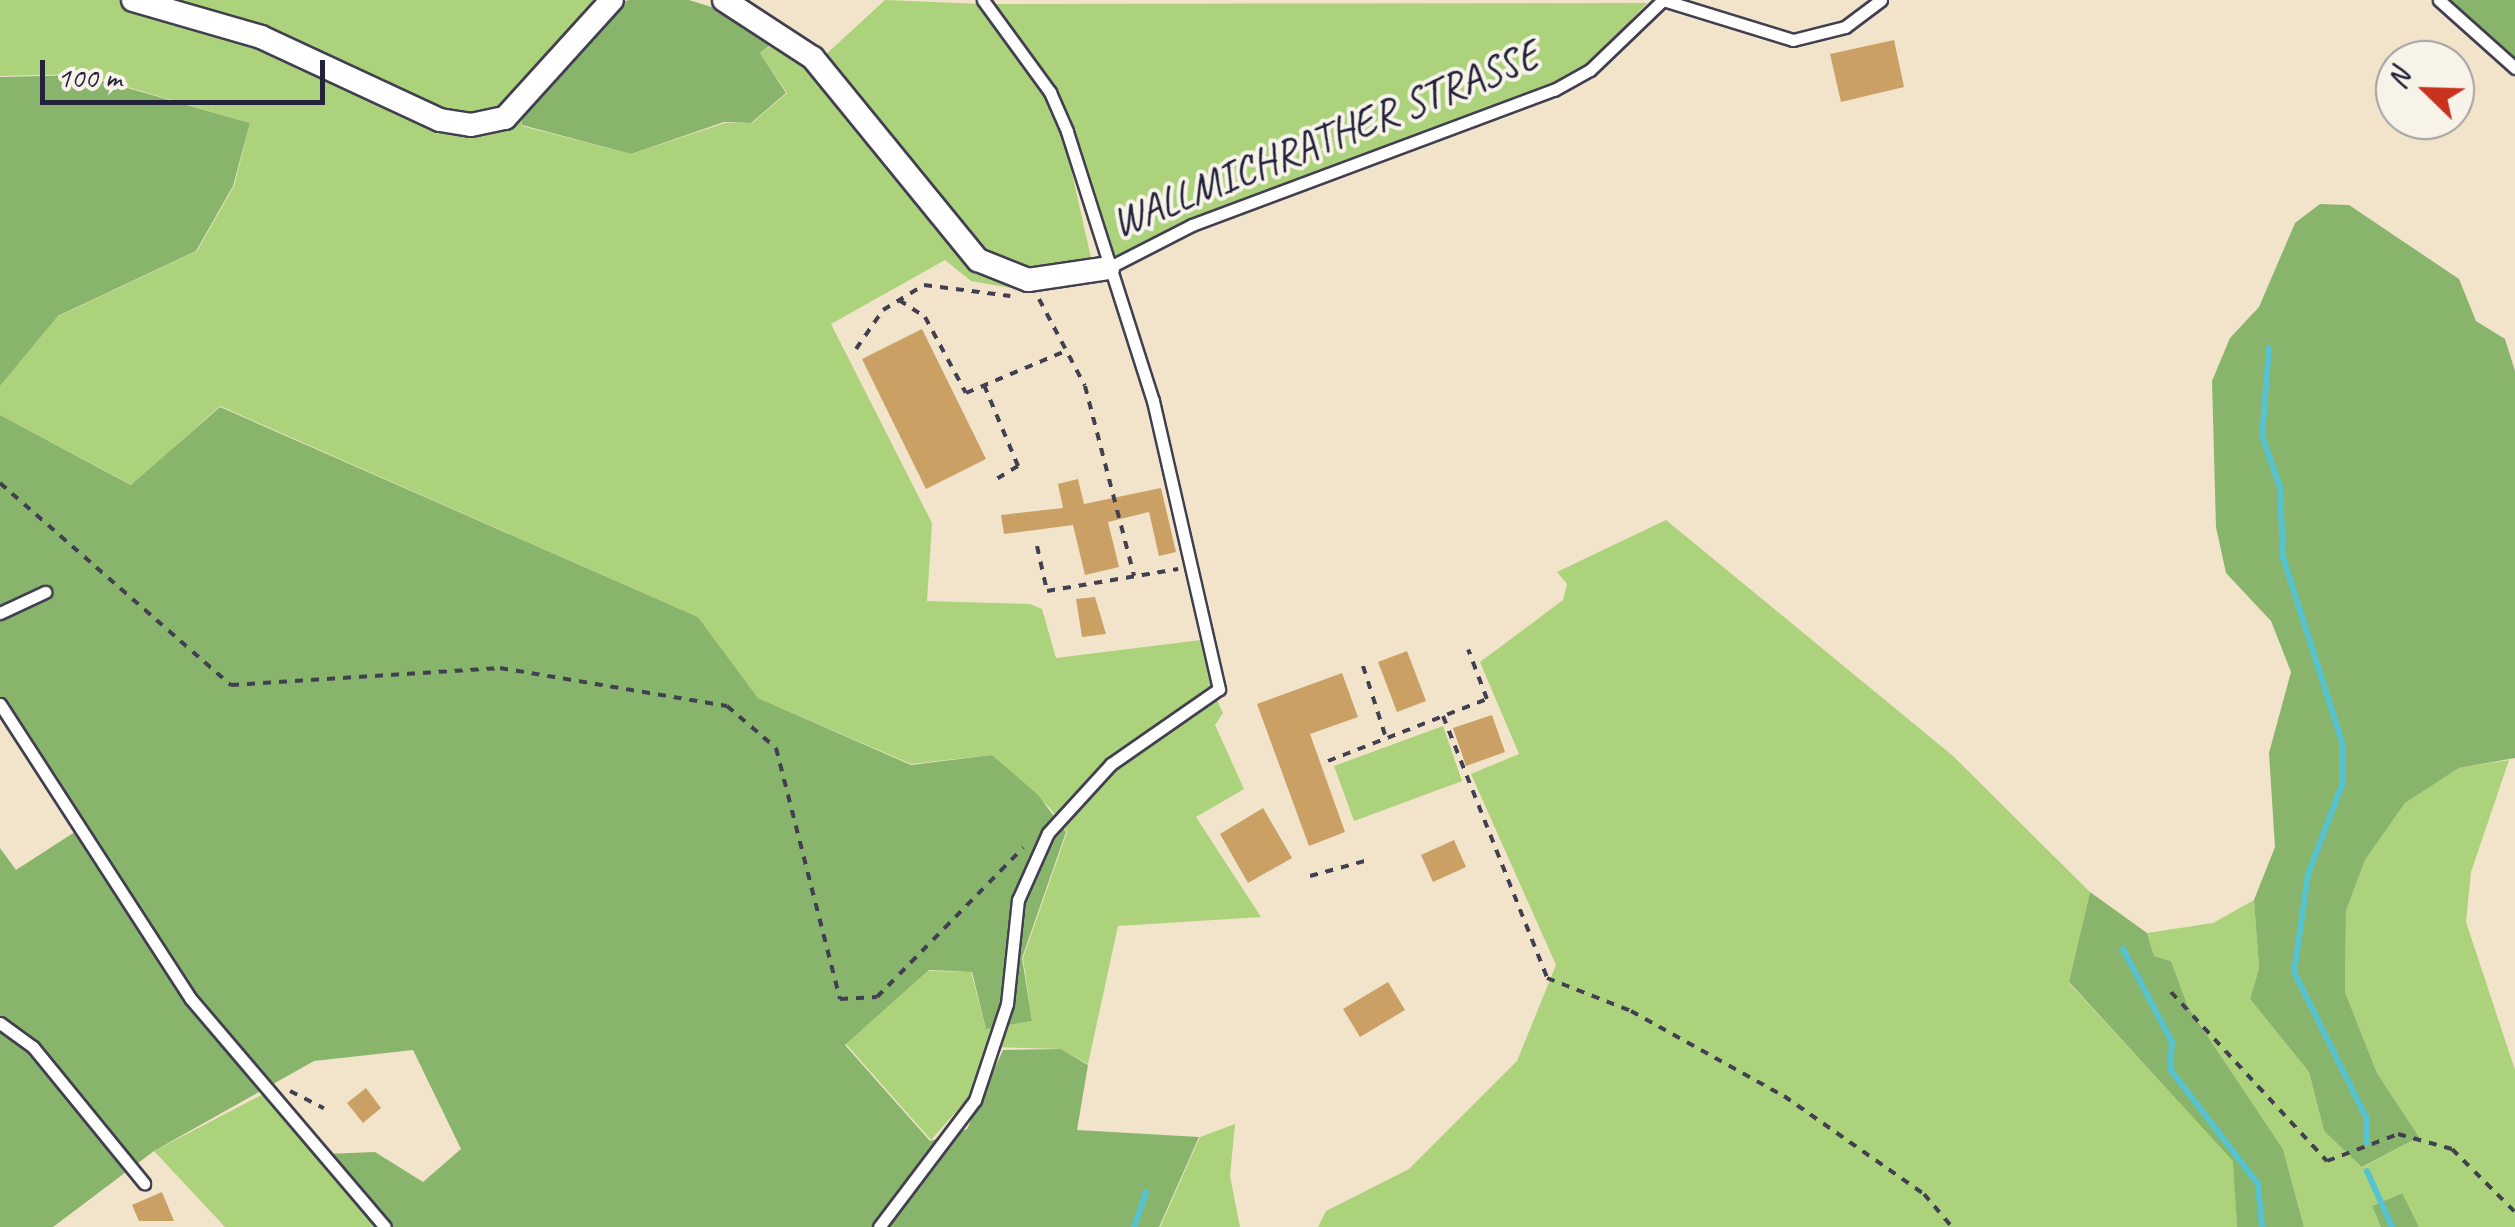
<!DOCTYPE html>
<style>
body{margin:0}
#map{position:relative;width:2515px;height:1227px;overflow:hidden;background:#f1e4ca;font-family:Caveat,sans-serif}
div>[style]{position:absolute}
.green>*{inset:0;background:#acd27c}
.forest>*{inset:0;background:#89b46c}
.stream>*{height:6px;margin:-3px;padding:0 3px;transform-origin:3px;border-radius:3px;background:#57c3cf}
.building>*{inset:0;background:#cba065}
.path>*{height:4px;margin-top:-2px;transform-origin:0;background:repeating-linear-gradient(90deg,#413f50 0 8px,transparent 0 16px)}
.roads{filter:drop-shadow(2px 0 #413f50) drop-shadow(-2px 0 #413f50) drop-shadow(0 2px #413f50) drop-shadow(0 -2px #413f50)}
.lane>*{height:11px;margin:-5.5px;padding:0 5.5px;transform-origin:5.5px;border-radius:5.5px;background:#fff}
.street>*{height:22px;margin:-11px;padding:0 11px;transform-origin:11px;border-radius:11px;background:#fff}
span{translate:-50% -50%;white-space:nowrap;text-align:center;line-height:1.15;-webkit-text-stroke:8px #f7f3e8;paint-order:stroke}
.street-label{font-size:42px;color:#22223b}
.north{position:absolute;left:2375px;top:40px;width:100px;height:100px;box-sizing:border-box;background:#f7f3e8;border:2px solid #a29fa3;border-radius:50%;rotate:293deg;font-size:28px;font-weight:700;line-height:40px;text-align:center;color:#22223b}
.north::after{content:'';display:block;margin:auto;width:35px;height:45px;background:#c8321e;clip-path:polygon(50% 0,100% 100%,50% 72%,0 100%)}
.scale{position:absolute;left:40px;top:60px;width:285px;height:45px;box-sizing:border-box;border:5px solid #22223b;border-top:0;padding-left:12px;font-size:30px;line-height:35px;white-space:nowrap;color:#22223b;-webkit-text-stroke:8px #f7f3e8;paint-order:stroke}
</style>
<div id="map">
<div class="green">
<div style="clip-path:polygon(0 0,593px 0,520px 112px,522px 126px,631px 154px,725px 123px,752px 123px,787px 93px,760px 53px,773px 44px,798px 52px,987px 275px,1011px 288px,971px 281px,945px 260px,831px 324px,932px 523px,927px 601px,1030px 604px,1042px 609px,1056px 658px,1201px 640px,1211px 686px,1198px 711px,1217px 700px,1223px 713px,1215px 725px,1244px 789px,1196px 817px,1261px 917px,1118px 926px,1088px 1064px,1061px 1049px,990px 1047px,969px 1097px,931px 1140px,846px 1044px,928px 971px,971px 972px,986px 1029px,1032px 1021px,1023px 958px,1067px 832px,1050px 808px,992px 755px,911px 764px,758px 698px,698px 617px,220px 406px,132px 485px,0 415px,0 386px,57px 317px,197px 251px,234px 186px,250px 123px,83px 74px,0 76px)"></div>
<div style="clip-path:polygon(885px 0,980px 4px,1647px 3px,1588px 66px,1544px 89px,1110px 258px,1070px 115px,1063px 133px,1091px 258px,1029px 271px,982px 254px,822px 58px)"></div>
<div style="clip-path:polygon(1666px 520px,1953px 756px,2090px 892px,2069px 983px,2234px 1161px,2237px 1227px,1318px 1227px,1326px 1211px,1409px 1169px,1517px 1061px,1556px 965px,1471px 774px,1519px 754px,1480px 662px,1563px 600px,1567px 584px,1557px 572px)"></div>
<div style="clip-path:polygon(1443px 726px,1462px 781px,1354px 821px,1334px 766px)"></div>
<div style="clip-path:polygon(2509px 760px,2471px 872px,2466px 922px,2515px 1070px,2515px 1227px,2419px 1227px,2401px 1193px,2372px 1206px,2381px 1227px,2304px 1227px,2283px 1149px,2188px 1007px,2171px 961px,2154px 956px,2147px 933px,2213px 923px,2254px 900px,2259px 968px,2250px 999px,2309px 1072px,2324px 1131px,2363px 1167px,2419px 1137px,2377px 1073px,2345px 992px,2346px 911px,2365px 860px,2405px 803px,2459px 768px)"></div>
<div style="clip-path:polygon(269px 1091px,380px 1227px,225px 1227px,154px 1151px)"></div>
<div style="clip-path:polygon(1235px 1124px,1230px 1176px,1240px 1227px,1160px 1227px,1200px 1137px)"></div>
</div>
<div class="forest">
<div style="clip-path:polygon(629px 0,689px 0,750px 19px,779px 38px,760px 53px,786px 93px,751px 123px,724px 122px,631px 154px,522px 125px,521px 111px,608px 6px)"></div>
<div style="clip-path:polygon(2445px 0,2515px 0,2515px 63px)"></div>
<div style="clip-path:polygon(82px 75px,250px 123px,233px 186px,196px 251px,58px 316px,0 386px,0 77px)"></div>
<div style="clip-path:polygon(2320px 204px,2349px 205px,2459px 279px,2476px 321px,2505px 339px,2515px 371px,2515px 758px,2459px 768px,2405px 803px,2365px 860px,2346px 911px,2345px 992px,2377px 1073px,2419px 1137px,2362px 1167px,2324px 1131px,2309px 1072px,2250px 999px,2259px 968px,2254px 900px,2275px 847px,2269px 753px,2291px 672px,2271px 621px,2226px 573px,2216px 527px,2212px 381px,2230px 338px,2259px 307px,2295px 223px)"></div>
<div style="clip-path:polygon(220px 407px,698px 617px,758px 698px,911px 765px,992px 755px,1038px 795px,1066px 832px,1022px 958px,1032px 1021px,986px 1029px,972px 972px,929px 970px,845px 1045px,930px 1141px,967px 1129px,1003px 1050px,1061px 1049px,1088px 1065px,1077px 1130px,1199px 1137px,1159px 1227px,380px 1227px,325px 1154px,375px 1152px,423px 1182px,461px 1149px,413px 1050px,314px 1061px,154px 1151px,53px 1227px,0 1227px,0 848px,16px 870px,81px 828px,0 708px,0 415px,131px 485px)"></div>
<div style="clip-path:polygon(2090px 892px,2147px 933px,2154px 956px,2171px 961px,2188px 1007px,2283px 1149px,2304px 1227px,2237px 1227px,2233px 1161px,2069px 982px)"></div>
<div style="clip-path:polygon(2402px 1193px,2419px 1227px,2381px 1227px,2372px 1206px)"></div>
</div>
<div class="stream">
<div style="left:2269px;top:348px;width:88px;rotate:94.5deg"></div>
<div style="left:2262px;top:436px;width:54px;rotate:70.6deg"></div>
<div style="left:2280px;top:487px;width:70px;rotate:87.5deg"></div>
<div style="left:2283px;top:557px;width:194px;rotate:72.3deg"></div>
<div style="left:2342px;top:742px;width:43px;rotate:90deg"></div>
<div style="left:2342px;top:785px;width:95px;rotate:110.9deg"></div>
<div style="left:2308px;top:874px;width:99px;rotate:98.1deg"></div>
<div style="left:2294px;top:972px;width:164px;rotate:63.6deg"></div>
<div style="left:2367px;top:1119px;width:24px;rotate:90deg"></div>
<div style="left:2123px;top:949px;width:105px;rotate:62.2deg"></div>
<div style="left:2172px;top:1042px;width:27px;rotate:94deg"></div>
<div style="left:2170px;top:1069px;width:145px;rotate:52.6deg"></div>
<div style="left:2258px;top:1184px;width:43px;rotate:84.7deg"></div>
<div style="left:2367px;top:1171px;width:61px;rotate:65.9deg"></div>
<div style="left:1134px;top:1227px;width:37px;rotate:-71deg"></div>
</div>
<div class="building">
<div style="clip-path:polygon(1894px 40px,1904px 87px,1841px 102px,1830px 54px)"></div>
<div style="clip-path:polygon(922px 329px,986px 459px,926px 489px,862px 359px)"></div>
<div style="clip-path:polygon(1078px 479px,1084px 504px,1161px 488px,1176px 552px,1159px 556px,1149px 512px,1108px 522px,1119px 567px,1085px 575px,1073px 525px,1004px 534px,1001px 515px,1063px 508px,1058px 484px)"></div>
<div style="clip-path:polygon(1095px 597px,1106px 634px,1082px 637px,1076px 599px)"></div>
<div style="clip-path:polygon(1407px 651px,1426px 701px,1397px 712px,1378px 662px)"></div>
<div style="clip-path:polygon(1342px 673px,1358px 717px,1310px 734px,1345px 832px,1309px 846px,1257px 704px)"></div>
<div style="clip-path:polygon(1492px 715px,1505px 752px,1466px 766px,1453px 728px)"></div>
<div style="clip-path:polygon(1263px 808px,1292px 858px,1248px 883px,1220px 834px)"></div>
<div style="clip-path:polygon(1454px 840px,1466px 867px,1433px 882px,1421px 855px)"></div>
<div style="clip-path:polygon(1388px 982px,1405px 1010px,1360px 1037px,1343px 1009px)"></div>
<div style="clip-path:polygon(366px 1088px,381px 1108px,363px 1123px,347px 1103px)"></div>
<div style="clip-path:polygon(162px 1192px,174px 1221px,139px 1221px,132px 1205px)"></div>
</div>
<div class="path">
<div style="left:1039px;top:299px;width:98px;rotate:62.1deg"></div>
<div style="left:1085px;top:386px;width:196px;rotate:75.5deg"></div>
<div style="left:899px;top:300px;width:31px;rotate:33deg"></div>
<div style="left:925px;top:317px;width:86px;rotate:61.7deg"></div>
<div style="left:966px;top:393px;width:111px;rotate:-22.9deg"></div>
<div style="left:856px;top:349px;width:47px;rotate:-55.3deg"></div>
<div style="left:883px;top:310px;width:48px;rotate:-31.4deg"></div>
<div style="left:924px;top:285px;width:87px;rotate:7.3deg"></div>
<div style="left:984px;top:385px;width:88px;rotate:67.2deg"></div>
<div style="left:1018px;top:466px;width:29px;rotate:149deg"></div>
<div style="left:0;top:483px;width:307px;rotate:41.2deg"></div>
<div style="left:231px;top:685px;width:270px;rotate:-3.6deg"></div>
<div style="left:500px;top:668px;width:230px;rotate:9.5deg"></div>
<div style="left:727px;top:706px;width:65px;rotate:40.6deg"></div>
<div style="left:776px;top:748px;width:259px;rotate:75.7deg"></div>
<div style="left:840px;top:999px;width:37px;rotate:-3deg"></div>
<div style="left:877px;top:997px;width:209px;rotate:-45.6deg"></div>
<div style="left:1037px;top:546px;width:46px;rotate:77.5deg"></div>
<div style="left:1047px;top:591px;width:133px;rotate:-9.5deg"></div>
<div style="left:1363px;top:666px;width:76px;rotate:72.3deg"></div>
<div style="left:1443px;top:716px;width:282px;rotate:68.3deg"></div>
<div style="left:1547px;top:978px;width:90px;rotate:21.4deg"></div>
<div style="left:1631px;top:1011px;width:175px;rotate:29.1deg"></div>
<div style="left:1784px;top:1096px;width:171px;rotate:35deg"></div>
<div style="left:1924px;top:1194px;width:43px;rotate:49.7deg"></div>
<div style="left:1328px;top:761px;width:171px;rotate:-21.3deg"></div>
<div style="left:1487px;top:699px;width:53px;rotate:-110.8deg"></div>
<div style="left:1310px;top:876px;width:60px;rotate:-15.4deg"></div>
<div style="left:2171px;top:992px;width:230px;rotate:47.3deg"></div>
<div style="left:2327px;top:1161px;width:76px;rotate:-20.8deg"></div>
<div style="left:2398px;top:1134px;width:56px;rotate:15.5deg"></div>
<div style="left:2452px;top:1149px;width:89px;rotate:45deg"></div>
<div style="left:290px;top:1091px;width:38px;rotate:27deg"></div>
</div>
<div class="roads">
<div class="lane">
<div style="left:2439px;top:0;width:102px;rotate:41.8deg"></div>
<div style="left:1108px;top:268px;width:94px;rotate:-27.1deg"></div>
<div style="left:1192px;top:225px;width:386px;rotate:-20.5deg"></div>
<div style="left:1554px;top:90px;width:41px;rotate:-29.1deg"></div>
<div style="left:1590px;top:70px;width:101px;rotate:-43.8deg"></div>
<div style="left:1663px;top:0;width:136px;rotate:17.1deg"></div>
<div style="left:1793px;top:40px;width:54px;rotate:-14deg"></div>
<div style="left:1845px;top:27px;width:45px;rotate:-36.9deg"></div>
<div style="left:0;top:613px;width:50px;rotate:-25deg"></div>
<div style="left:0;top:704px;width:351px;rotate:57.1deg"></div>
<div style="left:191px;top:999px;width:299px;rotate:49.6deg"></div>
<div style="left:0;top:1023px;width:41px;rotate:36deg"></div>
<div style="left:33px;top:1047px;width:176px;rotate:50.8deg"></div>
<div style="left:879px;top:1227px;width:159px;rotate:-52.9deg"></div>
<div style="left:975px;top:1100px;width:101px;rotate:-71.6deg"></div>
<div style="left:1007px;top:1004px;width:105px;rotate:-84deg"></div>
<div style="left:1018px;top:900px;width:73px;rotate:-65.9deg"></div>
<div style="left:1048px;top:833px;width:93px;rotate:-47.6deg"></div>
<div style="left:1111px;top:764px;width:131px;rotate:-34.8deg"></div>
<div style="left:1219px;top:689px;width:295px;rotate:-102.9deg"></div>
<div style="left:1153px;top:401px;width:283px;rotate:-107.7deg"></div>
<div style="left:1067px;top:131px;width:43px;rotate:-113.6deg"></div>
<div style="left:1050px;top:92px;width:114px;rotate:-126.1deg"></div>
</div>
<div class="street">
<div style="left:133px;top:0;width:133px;rotate:16.1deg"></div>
<div style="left:261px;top:37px;width:197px;rotate:24.9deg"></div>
<div style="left:440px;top:120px;width:31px;rotate:9deg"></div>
<div style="left:471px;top:125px;width:35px;rotate:-12deg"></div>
<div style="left:505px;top:118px;width:159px;rotate:-47.8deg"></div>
<div style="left:724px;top:0;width:106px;rotate:33.1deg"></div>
<div style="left:813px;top:58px;width:261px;rotate:50.8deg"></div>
<div style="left:978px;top:260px;width:54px;rotate:21.8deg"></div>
<div style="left:1028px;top:280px;width:81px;rotate:-8.5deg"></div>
</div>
</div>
<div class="street-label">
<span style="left:1325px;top:139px;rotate:-22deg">WALLMICHRATHER STRASSE</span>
</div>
<div class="north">N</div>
<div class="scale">100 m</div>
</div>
